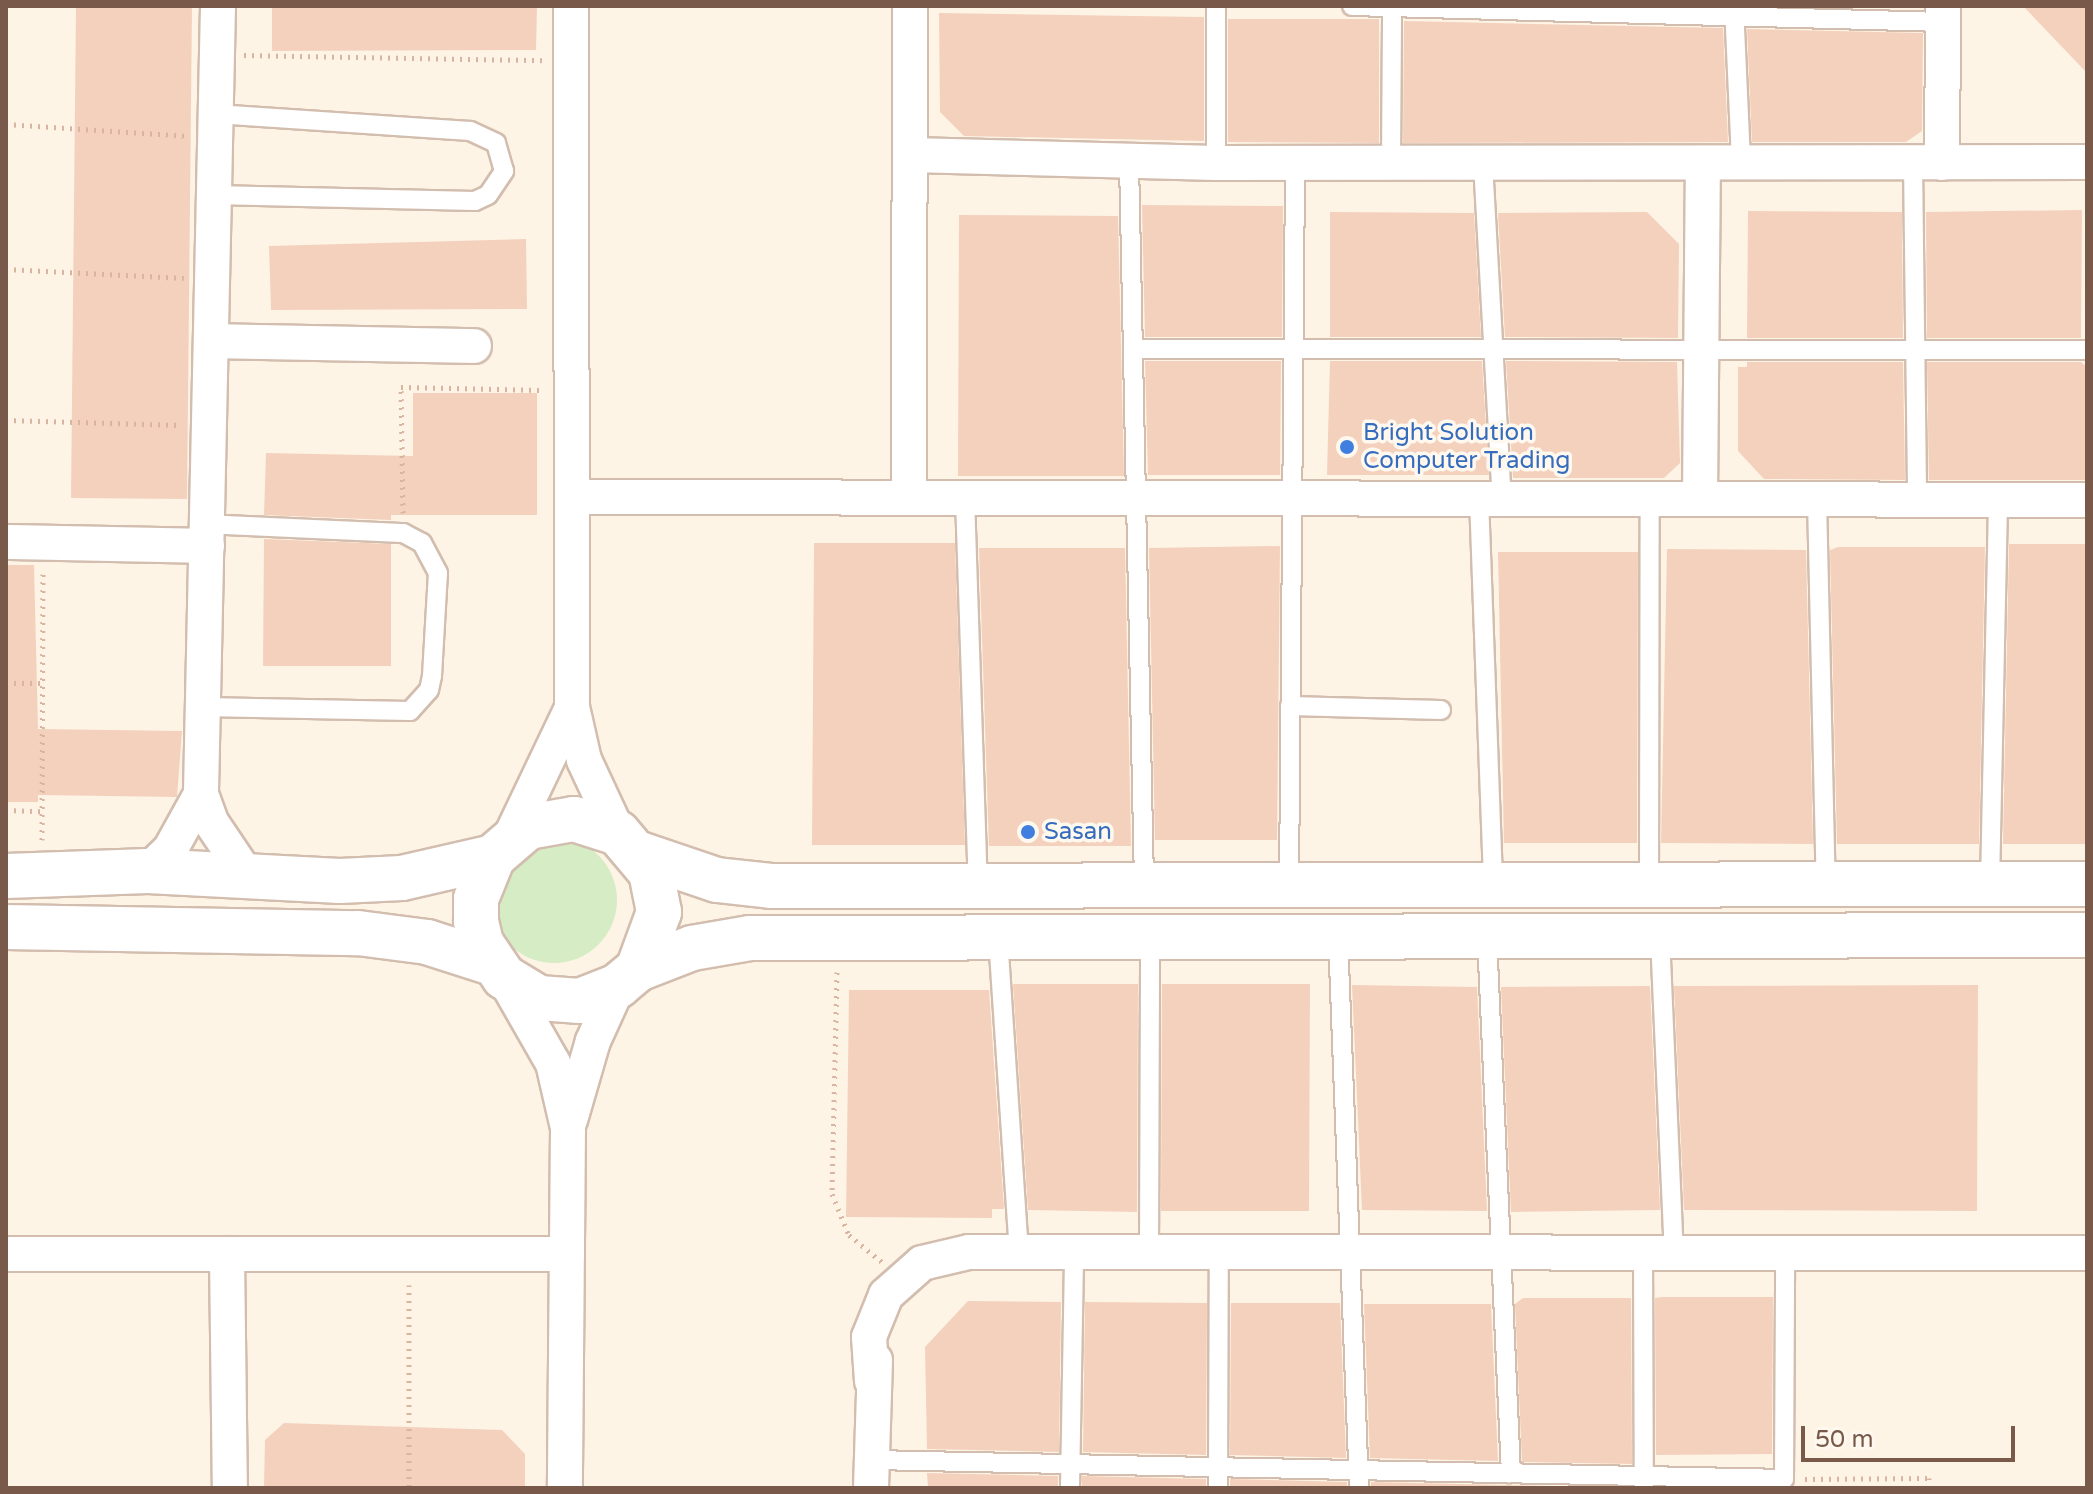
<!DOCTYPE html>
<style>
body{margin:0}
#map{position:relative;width:2093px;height:1494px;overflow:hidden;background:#fdf4e6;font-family:"Varela Round",sans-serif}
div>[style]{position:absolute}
.green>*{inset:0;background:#d5ecc4}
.round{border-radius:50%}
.building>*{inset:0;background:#f4d1bd}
.path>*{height:5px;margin-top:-2.5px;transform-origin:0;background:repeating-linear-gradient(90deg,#d9b4a0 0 2px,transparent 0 8px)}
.roads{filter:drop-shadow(2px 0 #d2bdae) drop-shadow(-2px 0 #d2bdae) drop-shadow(0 2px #d2bdae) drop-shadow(0 -2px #d2bdae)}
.lane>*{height:18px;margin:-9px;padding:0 9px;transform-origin:9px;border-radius:9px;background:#fff}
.street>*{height:34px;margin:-17px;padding:0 17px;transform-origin:17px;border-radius:17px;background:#fff}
.secondary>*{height:44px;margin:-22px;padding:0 22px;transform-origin:22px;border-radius:22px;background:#fff}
.dots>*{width:22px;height:22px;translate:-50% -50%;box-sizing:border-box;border:4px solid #fff8ee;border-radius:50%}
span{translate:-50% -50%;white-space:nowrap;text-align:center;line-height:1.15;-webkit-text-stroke:7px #fff8ee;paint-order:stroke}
.shop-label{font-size:24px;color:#366cbe}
.left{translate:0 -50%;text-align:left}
.frame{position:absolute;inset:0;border:8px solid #78594a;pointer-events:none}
.scale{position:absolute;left:1801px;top:1426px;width:214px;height:36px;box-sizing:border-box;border:4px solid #78594a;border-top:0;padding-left:10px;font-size:24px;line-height:28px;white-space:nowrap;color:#78594a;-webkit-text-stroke:6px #fff8ee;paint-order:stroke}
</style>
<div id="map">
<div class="green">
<div class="round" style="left:491px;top:837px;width:126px;height:126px"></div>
</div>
<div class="building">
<div style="clip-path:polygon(76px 6px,192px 6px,187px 499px,71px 498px)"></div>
<div style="clip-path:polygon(272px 6px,537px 6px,536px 50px,272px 51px)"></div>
<div style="clip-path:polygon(2023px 6px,2087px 6px,2087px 73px)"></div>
<div style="clip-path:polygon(939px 13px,1204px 17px,1204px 141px,964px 136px,940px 112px)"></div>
<div style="clip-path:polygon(1228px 19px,1379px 19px,1379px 143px,1228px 142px)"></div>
<div style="clip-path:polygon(1404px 21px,1723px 28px,1728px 142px,1403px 143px)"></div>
<div style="clip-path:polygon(1747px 29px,1923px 33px,1922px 131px,1906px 142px,1752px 142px)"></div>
<div style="clip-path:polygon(1142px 205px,1283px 206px,1282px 337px,1145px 337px)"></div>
<div style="clip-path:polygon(2082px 210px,2081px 338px,1927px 338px,1926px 212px)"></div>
<div style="clip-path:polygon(1748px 211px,1902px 212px,1903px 338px,1747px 338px)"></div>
<div style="clip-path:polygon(1330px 212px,1474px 213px,1481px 337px,1330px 337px)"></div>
<div style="clip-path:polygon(1647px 212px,1679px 244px,1678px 338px,1505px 337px,1498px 213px)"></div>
<div style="clip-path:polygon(959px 215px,1118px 216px,1124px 476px,958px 476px)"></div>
<div style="clip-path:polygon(526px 239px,527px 309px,271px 310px,269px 246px)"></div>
<div style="clip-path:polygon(1145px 361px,1281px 361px,1280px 475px,1148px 475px)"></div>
<div style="clip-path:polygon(1330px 361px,1482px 361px,1489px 475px,1327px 475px)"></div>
<div style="clip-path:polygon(1506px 361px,1677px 362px,1680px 463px,1664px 478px,1513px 478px)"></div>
<div style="clip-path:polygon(1747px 362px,1903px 362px,1905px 480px,1764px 479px,1738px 451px,1738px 367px,1747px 367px)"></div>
<div style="clip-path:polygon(1927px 362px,2081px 362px,2087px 367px,2087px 480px,1929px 480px)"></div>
<div style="clip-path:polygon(413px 393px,537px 393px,537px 515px,391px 515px,391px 520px,264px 515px,266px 453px,413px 456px)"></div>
<div style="clip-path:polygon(264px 539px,391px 544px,391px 666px,263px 666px)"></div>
<div style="clip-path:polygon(814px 543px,955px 543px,965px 845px,812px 845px)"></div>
<div style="clip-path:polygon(2009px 544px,2087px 544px,2087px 844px,2003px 844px)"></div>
<div style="clip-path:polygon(1280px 546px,1277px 840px,1155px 840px,1149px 548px)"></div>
<div style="clip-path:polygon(1838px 547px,1985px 547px,1979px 844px,1837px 844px,1830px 550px)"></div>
<div style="clip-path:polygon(979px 548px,1125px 548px,1131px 846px,989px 846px)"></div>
<div style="clip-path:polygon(1667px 549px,1806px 550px,1813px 844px,1661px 843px)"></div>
<div style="clip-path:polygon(1498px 552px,1638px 552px,1637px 843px,1504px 843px)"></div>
<div style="clip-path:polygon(6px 565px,34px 565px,38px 729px,182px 731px,177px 797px,38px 795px,38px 802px,6px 802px)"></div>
<div style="clip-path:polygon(1013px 984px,1138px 984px,1137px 1212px,1028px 1210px)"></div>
<div style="clip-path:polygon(1162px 984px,1310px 984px,1309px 1211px,1161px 1211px)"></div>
<div style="clip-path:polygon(1352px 985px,1477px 987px,1487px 1211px,1362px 1210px)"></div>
<div style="clip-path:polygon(1978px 985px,1977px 1211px,1684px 1210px,1674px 986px)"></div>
<div style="clip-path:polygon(1650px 986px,1660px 1210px,1511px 1212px,1501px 987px)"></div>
<div style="clip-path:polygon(849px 990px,989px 990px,1004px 1209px,992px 1209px,992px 1218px,846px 1217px)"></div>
<div style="clip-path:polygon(1662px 1297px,1773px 1297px,1772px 1454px,1656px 1455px,1655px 1298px)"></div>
<div style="clip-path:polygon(1523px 1298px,1631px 1298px,1632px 1464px,1522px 1462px,1515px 1304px)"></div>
<div style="clip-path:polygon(968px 1301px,1061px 1302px,1059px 1452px,927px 1449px,925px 1347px)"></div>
<div style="clip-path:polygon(1085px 1302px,1207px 1303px,1206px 1455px,1083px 1452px)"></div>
<div style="clip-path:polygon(1231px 1303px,1340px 1303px,1346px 1458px,1230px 1455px)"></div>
<div style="clip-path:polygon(1364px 1304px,1491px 1304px,1498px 1461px,1370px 1458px)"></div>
<div style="clip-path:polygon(284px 1423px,502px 1430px,525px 1454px,525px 1488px,264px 1488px,265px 1440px)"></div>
<div style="clip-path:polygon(927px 1473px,1058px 1476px,1058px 1488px,928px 1488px)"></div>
<div style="clip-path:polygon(1082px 1476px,1206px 1479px,1206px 1488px,1082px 1488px)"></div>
<div style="clip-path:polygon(1230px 1479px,1347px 1482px,1347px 1488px,1230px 1488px)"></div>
<div style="clip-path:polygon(1371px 1482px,1632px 1488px,1371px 1488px)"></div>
</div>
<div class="path">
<div style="left:244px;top:55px;width:298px;rotate:1deg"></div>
<div style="left:6px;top:124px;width:179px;rotate:3.8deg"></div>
<div style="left:6px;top:269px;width:178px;rotate:2.9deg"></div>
<div style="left:6px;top:420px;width:175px;rotate:1.6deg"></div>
<div style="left:403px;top:513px;width:126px;rotate:-90.9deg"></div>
<div style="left:401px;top:387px;width:139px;rotate:1.2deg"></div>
<div style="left:6px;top:683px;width:36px"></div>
<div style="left:6px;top:810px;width:36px;rotate:2deg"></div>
<div style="left:42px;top:840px;width:266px;rotate:-89.8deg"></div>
<div style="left:837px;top:972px;width:222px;rotate:91.3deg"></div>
<div style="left:832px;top:1194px;width:44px;rotate:67.5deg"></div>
<div style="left:849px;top:1235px;width:43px;rotate:39.3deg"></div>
<div style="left:409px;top:1285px;width:203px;rotate:90deg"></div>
<div style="left:1805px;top:1479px;width:124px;rotate:-0.5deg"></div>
<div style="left:1929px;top:1478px;width:10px;rotate:90deg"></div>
</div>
<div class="roads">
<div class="lane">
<div style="left:1352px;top:6px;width:591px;rotate:1.55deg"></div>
<div style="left:1734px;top:6px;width:157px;rotate:87.4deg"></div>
<div style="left:1129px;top:161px;width:725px;rotate:88.81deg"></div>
<div style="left:1216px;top:163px;width:157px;rotate:-90deg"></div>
<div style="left:1391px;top:163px;width:157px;rotate:-89.6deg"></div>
<div style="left:1483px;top:163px;width:336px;rotate:86.8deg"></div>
<div style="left:1913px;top:163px;width:337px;rotate:89.3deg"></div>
<div style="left:214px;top:195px;width:261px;rotate:1.3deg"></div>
<div style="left:475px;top:201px;width:14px;rotate:-25deg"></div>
<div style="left:488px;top:195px;width:29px;rotate:-56deg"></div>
<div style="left:504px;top:171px;width:29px;rotate:-106deg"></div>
<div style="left:496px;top:143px;width:29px;rotate:-155deg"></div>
<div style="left:470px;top:131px;width:255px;rotate:-176.2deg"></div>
<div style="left:1133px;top:349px;width:954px;rotate:0.06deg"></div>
<div style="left:965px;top:498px;width:388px;rotate:88.1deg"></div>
<div style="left:1479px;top:498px;width:387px;rotate:87.9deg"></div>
<div style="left:1817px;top:499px;width:385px;rotate:88.7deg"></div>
<div style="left:1290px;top:706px;width:151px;rotate:1.5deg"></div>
<div style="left:203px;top:707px;width:207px;rotate:1.1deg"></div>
<div style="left:410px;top:711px;width:28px;rotate:-48deg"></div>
<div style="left:429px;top:690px;width:14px;rotate:-78deg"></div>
<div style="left:432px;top:676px;width:103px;rotate:-86.7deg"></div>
<div style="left:438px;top:573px;width:34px;rotate:-118deg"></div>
<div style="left:422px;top:543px;width:21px;rotate:-152deg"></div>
<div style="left:403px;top:533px;width:196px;rotate:-177.4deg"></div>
<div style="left:1990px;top:884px;width:384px;rotate:-88.8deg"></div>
<div style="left:1289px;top:885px;width:722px;rotate:-89.52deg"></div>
<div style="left:1649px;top:885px;width:387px;rotate:-89.9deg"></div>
<div style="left:1338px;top:936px;width:552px;rotate:87.82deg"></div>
<div style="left:1660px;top:936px;width:318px;rotate:87.5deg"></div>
<div style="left:998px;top:937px;width:319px;rotate:86.2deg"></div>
<div style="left:1487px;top:937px;width:537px;rotate:87.44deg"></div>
<div style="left:1643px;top:1254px;width:233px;rotate:89.8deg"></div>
<div style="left:1149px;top:1255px;width:318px;rotate:-89.8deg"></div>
<div style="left:872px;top:1460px;width:912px;rotate:1.19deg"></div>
<div style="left:1784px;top:1479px;width:225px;rotate:-89.7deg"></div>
<div style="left:1070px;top:1488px;width:233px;rotate:-89deg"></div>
<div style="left:1218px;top:1488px;width:233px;rotate:-89.8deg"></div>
</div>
<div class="street">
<div style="left:218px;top:6px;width:788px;rotate:91.24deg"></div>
<div style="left:201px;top:794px;width:30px;rotate:70deg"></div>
<div style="left:211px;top:822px;width:63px;rotate:56.1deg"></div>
<div style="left:571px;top:6px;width:701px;rotate:89.92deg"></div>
<div style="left:572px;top:707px;width:54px;rotate:77.2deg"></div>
<div style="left:584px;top:760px;width:81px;rotate:65deg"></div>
<div style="left:912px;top:155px;width:304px;rotate:1.5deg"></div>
<div style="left:1216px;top:163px;width:871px;rotate:-0.07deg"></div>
<div style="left:1942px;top:163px;width:157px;rotate:-89.6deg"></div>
<div style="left:211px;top:341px;width:263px;rotate:1.1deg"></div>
<div style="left:574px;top:497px;width:1513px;rotate:0.11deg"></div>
<div style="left:1700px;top:497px;width:333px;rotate:-89.5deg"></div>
<div style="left:909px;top:498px;width:492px;rotate:-89.9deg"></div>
<div style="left:6px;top:542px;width:201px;rotate:1.1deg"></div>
<div style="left:509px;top:840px;width:146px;rotate:-64.5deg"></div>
<div style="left:148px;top:871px;width:30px;rotate:-44deg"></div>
<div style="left:170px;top:850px;width:64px;rotate:-61deg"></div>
<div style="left:506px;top:981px;width:95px;rotate:60.2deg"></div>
<div style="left:553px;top:1063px;width:67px;rotate:77deg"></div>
<div style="left:568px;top:1128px;width:360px;rotate:90.5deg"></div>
<div style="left:570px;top:1120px;width:82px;rotate:-73.8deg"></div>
<div style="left:593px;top:1041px;width:60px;rotate:-65.6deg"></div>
<div style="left:6px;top:1254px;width:561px"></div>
<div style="left:227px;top:1254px;width:234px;rotate:89.3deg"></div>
<div style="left:872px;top:1381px;width:44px;rotate:-93.9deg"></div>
<div style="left:869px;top:1337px;width:45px;rotate:-68deg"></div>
<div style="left:886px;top:1295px;width:48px;rotate:-41.6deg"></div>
<div style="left:922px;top:1263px;width:48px;rotate:-13.2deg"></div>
<div style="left:969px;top:1252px;width:1118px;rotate:0.05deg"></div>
<div style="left:871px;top:1488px;width:128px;rotate:-88.2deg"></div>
</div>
<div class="secondary">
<div style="left:640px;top:854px;width:81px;rotate:18.7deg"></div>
<div style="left:717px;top:880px;width:54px;rotate:6.3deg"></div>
<div style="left:771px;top:886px;width:1316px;rotate:-0.09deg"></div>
<div style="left:6px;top:876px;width:142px;rotate:-2deg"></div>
<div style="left:148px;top:871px;width:192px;rotate:3deg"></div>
<div style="left:340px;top:881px;width:62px;rotate:-2.8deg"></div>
<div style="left:402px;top:878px;width:93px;rotate:-13deg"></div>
<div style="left:493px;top:857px;width:46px;rotate:-40.6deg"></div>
<div style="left:528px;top:827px;width:47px;rotate:-9.9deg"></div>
<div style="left:574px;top:819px;width:46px;rotate:17.7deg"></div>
<div style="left:618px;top:833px;width:51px;rotate:49.8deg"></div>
<div style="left:651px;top:872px;width:41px;rotate:78.7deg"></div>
<div style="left:659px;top:912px;width:61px;rotate:110.2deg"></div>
<div style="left:638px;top:969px;width:26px;rotate:140deg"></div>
<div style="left:618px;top:986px;width:41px;rotate:158.5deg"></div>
<div style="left:580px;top:1001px;width:41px;rotate:-175.8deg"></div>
<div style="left:539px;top:998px;width:41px;rotate:-149deg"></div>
<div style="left:504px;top:977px;width:41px;rotate:-124.1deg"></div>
<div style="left:481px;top:943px;width:23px;rotate:-103deg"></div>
<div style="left:476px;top:921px;width:22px;rotate:-90deg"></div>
<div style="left:476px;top:899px;width:45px;rotate:-68deg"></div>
<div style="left:6px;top:927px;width:352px;rotate:1deg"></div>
<div style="left:358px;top:933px;width:70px;rotate:7.4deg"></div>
<div style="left:427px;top:942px;width:68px;rotate:17.9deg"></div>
<div style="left:638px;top:969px;width:58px;rotate:-21.3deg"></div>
<div style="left:692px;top:948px;width:59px;rotate:-9.8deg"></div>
<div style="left:750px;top:938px;width:1337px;rotate:-0.13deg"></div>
</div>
</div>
<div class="dots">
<div style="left:1347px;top:447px;background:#3f7fe0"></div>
<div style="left:1028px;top:832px;background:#3f7fe0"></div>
</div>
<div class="shop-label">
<span class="left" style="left:1363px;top:447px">Bright Solution<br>Computer Trading</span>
<span class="left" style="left:1044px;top:832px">Sasan</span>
</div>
<div class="frame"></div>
<div class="scale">50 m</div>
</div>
